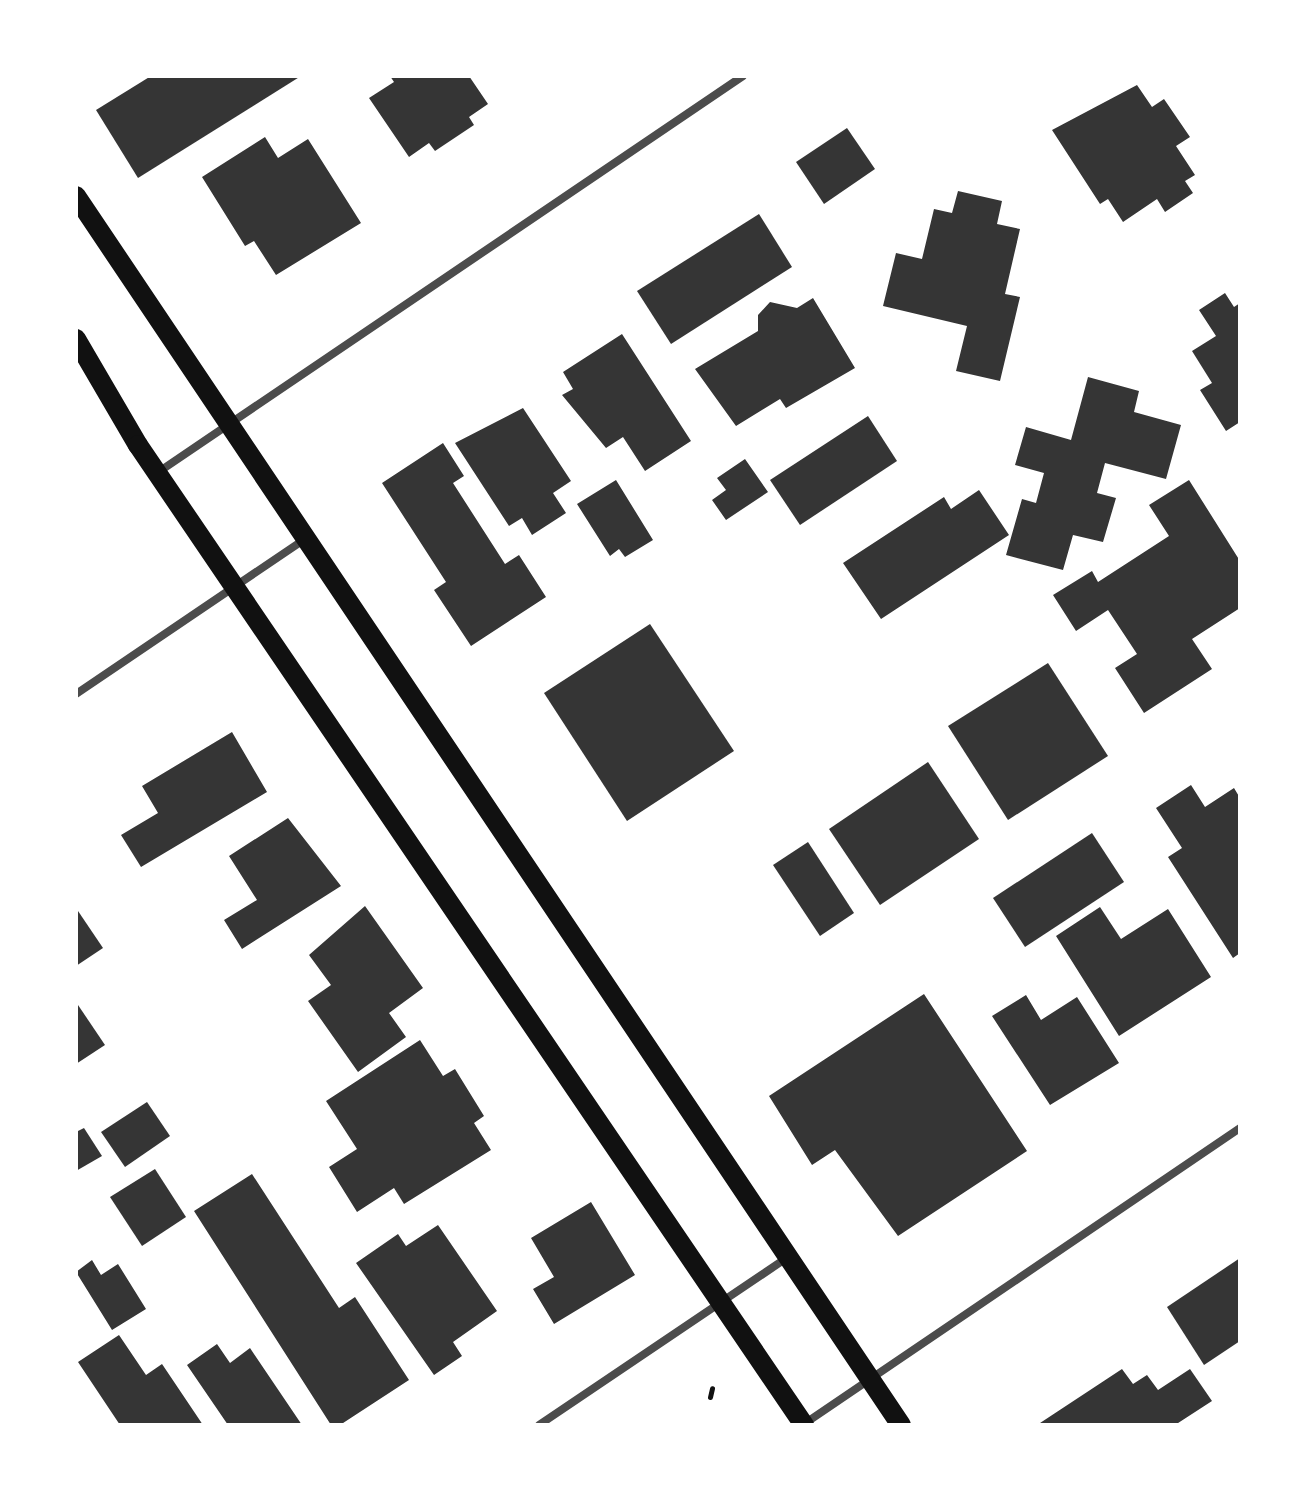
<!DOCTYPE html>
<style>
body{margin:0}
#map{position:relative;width:1316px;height:1501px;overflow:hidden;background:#fff;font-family:Montserrat,sans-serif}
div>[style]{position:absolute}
.building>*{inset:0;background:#353535}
.path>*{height:5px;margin:-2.5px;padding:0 2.5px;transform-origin:2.5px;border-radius:2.5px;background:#111}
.minor>*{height:8px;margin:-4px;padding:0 4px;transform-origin:4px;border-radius:4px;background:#4c4c4c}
.primary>*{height:20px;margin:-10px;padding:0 10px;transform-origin:10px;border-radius:10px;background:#111}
span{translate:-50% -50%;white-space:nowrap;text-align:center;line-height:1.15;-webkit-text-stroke:7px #fff;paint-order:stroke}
.frame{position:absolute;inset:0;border:78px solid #fff;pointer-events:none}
</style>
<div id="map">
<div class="building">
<div style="clip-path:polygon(151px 76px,301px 76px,138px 178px,96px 110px)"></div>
<div style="clip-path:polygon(390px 76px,469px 76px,488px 104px,469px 117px,474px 125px,435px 151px,429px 143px,409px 157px,369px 98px,394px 82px)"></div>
<div style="clip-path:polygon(1137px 85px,1152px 107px,1164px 99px,1190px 137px,1176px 146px,1195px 175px,1185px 181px,1193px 193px,1165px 212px,1157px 199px,1123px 222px,1108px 199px,1100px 204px,1052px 130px)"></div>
<div style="clip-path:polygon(847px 128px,875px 169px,824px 204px,796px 162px)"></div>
<div style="clip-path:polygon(265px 137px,278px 158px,308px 139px,361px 223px,276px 275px,254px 241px,245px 246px,202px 177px)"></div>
<div style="clip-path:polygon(958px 191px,1002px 201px,997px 224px,1020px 229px,1005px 294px,1020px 297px,1000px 381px,956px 371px,967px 326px,883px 306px,896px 253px,922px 259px,934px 209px,952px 213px)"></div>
<div style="clip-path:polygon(759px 214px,792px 267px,671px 344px,637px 291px)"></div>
<div style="clip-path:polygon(1225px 293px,1234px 307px,1240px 303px,1240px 422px,1226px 431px,1200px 390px,1212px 383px,1192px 351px,1216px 336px,1199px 310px)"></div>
<div style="clip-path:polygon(813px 298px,855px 368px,786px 408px,780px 399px,736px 426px,695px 369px,758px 331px,758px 315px,770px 302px,797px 308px)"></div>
<div style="clip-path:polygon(622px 334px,691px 441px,645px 471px,623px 437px,606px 448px,562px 395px,573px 389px,563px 372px)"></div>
<div style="clip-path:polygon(1088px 377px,1139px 391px,1134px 412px,1181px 425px,1166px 479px,1105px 463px,1097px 493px,1116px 498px,1103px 542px,1073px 535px,1063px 570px,1006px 555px,1022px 499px,1036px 503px,1044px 473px,1015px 465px,1026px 427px,1071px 440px)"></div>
<div style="clip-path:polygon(523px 408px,571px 481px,553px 493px,566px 513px,532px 535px,522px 518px,509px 526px,455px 443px)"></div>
<div style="clip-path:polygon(868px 416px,897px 461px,800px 525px,770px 480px)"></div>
<div style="clip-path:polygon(443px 443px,464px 476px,453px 483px,505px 564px,519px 555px,546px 597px,471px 646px,434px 590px,446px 582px,382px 483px)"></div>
<div style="clip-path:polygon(745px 459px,768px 492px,726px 520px,712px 500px,726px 490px,717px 478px)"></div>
<div style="clip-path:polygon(616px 480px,653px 540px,625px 557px,619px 549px,610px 556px,577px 504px)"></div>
<div style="clip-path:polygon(1189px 480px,1240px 561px,1240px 608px,1192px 639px,1212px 669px,1144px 713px,1115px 668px,1137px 654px,1108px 610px,1076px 631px,1053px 595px,1092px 571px,1098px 582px,1169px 536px,1149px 505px)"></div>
<div style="clip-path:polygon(979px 490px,1009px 535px,881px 619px,843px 563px,944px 497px,951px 509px)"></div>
<div style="clip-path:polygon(650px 624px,734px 751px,627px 821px,544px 693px)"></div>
<div style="clip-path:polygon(1048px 663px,1108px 756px,1008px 820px,948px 726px)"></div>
<div style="clip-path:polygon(232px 732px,267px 792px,141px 867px,121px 835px,158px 813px,142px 786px)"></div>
<div style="clip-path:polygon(928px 762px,979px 839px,880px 905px,829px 829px)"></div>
<div style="clip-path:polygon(1191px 785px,1205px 807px,1234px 788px,1240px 798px,1240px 953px,1233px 958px,1168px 857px,1182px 848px,1156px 808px)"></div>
<div style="clip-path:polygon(288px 818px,341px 886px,242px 949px,224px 920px,257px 900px,229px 856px)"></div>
<div style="clip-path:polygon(1092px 833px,1124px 882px,1025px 947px,993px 898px)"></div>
<div style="clip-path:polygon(808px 842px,854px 913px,820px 936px,773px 865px)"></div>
<div style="clip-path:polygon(365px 906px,423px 988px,389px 1013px,406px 1037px,358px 1072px,308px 1001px,331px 985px,309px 955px)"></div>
<div style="clip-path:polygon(1100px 907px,1121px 939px,1168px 909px,1211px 977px,1119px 1036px,1056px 936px)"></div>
<div style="clip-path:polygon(76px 908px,103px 948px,76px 966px)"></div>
<div style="clip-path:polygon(924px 994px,1027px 1151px,898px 1236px,835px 1150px,812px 1165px,769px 1096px)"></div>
<div style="clip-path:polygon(1026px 995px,1041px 1020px,1077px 997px,1119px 1063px,1050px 1105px,992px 1016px)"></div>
<div style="clip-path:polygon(76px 1002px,105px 1045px,76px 1064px)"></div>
<div style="clip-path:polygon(420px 1040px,443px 1076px,455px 1069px,484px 1116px,474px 1123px,491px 1150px,404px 1204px,394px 1188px,357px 1212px,329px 1167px,357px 1149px,326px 1101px)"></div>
<div style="clip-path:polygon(147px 1102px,170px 1136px,125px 1167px,101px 1132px)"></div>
<div style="clip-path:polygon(84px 1128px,102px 1156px,76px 1171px,76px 1132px)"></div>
<div style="clip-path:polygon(155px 1169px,186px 1217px,142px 1246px,110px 1197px)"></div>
<div style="clip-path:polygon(252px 1174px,339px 1308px,355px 1297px,409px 1380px,340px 1425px,331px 1425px,194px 1211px)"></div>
<div style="clip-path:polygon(591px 1202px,635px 1275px,554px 1324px,533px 1289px,554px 1277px,531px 1238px)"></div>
<div style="clip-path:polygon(438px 1225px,497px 1311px,453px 1342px,462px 1356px,434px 1375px,356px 1263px,398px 1234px,406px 1246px)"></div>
<div style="clip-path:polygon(1240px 1258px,1240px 1341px,1204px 1365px,1167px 1307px)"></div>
<div style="clip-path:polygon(92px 1260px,101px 1275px,118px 1264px,146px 1309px,112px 1330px,76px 1272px)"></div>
<div style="clip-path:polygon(119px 1335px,146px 1375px,162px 1364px,203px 1425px,120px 1425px,78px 1362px)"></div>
<div style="clip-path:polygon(217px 1344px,230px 1363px,250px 1348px,302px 1425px,228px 1425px,187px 1365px)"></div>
<div style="clip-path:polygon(1122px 1369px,1133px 1384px,1147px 1375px,1158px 1390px,1190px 1369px,1212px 1401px,1175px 1425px,1037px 1425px)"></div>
</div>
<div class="path">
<div style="left:710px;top:1397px;width:9px;rotate:-77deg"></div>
</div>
<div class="minor">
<div style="left:157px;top:473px;width:708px;rotate:-34.12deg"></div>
<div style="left:76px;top:694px;width:273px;rotate:-34.1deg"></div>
<div style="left:804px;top:1424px;width:527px;rotate:-34.17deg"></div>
<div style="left:539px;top:1425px;width:299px;rotate:-34deg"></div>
</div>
<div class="primary">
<div style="left:76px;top:196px;width:1480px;rotate:56.13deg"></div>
<div style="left:76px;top:339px;width:123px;rotate:59.7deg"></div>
<div style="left:138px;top:445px;width:1185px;rotate:55.8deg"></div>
</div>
<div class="frame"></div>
</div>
